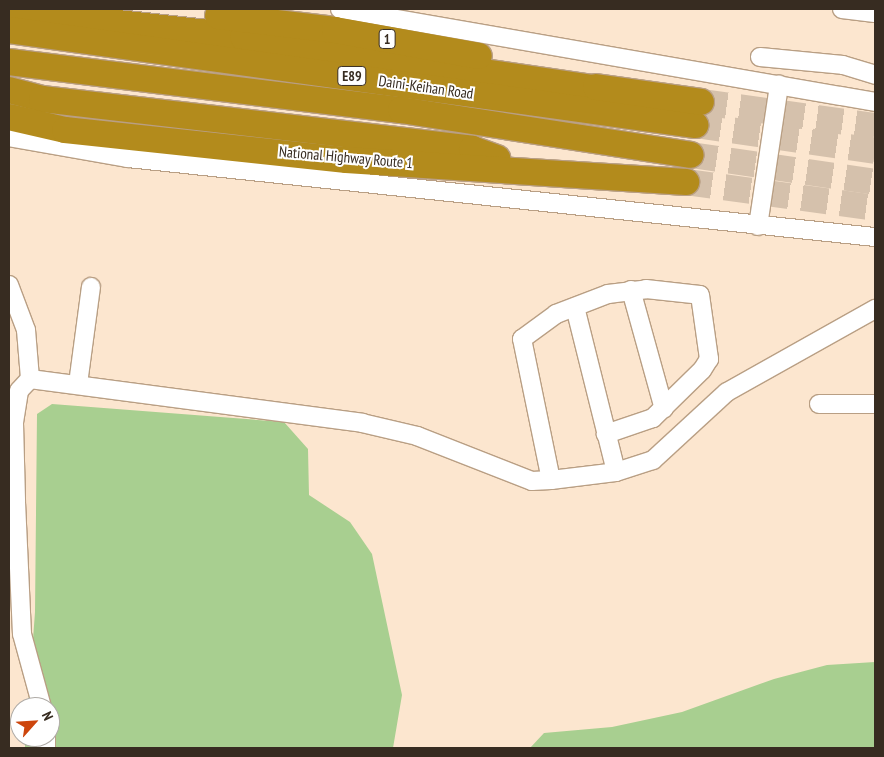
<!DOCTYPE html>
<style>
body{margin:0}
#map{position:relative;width:884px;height:757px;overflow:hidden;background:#fce6cf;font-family:"PT Sans Narrow",sans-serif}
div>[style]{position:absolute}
.green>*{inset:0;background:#a8cf90}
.highway-tunnel>*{height:26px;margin-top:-13px;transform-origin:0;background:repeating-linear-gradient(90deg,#d5c1ac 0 26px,transparent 0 39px)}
.roads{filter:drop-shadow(1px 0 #b99f84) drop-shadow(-1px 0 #b99f84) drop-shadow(0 1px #b99f84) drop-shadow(0 -1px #b99f84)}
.minor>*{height:18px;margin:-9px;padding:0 9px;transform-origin:9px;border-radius:9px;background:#fff}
.highway>*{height:26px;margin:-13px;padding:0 13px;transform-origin:13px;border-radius:13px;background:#b38b1c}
span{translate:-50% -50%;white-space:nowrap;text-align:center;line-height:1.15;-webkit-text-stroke:4px #fff;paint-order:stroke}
.shield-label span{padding:1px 4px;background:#fff;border:1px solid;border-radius:4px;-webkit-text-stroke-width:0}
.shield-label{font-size:14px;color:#372c21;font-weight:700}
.street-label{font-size:15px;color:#372c21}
.frame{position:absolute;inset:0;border:10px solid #372c21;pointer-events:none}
.north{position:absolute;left:10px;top:697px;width:50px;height:50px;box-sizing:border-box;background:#fff;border:1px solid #afaba6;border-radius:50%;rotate:64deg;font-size:14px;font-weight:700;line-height:20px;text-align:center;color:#372c21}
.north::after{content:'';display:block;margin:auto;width:18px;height:22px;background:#cd460d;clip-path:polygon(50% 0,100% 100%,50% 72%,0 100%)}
</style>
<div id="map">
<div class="green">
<div style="clip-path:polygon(52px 404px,284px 422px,308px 449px,309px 495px,350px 522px,372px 554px,402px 695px,393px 748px,25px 748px,25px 737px,50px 737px,50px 707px,28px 707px,35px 612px,37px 414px)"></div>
<div style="clip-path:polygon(875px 662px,875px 748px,530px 748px,544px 733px,612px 727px,682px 712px,774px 679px,827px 665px)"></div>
</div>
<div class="highway-tunnel">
<div style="left:701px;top:102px;width:176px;rotate:7.9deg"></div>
<div style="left:695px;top:125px;width:182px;rotate:8.2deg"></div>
<div style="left:691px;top:155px;width:186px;rotate:8.3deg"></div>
<div style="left:686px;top:182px;width:191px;rotate:7.8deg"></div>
</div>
<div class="roads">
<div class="minor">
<div style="left:340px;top:9px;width:543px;rotate:9.86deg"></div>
<div style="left:842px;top:9px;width:33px;rotate:7deg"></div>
<div style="left:760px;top:57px;width:83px;rotate:5.5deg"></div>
<div style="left:843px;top:65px;width:34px;rotate:17deg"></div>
<div style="left:9px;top:137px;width:121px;rotate:10deg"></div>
<div style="left:128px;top:158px;width:751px;rotate:6.04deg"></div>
<div style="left:758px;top:226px;width:143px;rotate:-81.5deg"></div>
<div style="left:9px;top:285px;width:48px;rotate:69.3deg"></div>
<div style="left:26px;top:330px;width:49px;rotate:85.3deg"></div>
<div style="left:30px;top:379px;width:16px;rotate:133deg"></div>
<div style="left:19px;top:391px;width:32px;rotate:99deg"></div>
<div style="left:14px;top:423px;width:79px;rotate:88.5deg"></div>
<div style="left:16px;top:502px;width:132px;rotate:87.4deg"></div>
<div style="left:22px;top:634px;width:76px;rotate:74.7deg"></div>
<div style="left:631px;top:290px;width:123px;rotate:74.5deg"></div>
<div style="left:575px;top:307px;width:170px;rotate:76deg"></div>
<div style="left:30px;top:379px;width:335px;rotate:7.5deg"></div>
<div style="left:362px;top:423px;width:57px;rotate:13.3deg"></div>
<div style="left:417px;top:436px;width:123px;rotate:21.4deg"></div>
<div style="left:532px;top:481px;width:19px;rotate:-3deg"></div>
<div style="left:551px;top:480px;width:65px;rotate:-7deg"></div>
<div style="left:616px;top:472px;width:39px;rotate:-18deg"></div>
<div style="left:653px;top:460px;width:100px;rotate:-42.6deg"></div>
<div style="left:727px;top:392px;width:170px;rotate:-29.3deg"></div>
<div style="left:78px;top:384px;width:98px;rotate:-82.4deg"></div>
<div style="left:819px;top:404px;width:56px"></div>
<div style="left:551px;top:480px;width:144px;rotate:-101.6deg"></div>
<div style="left:522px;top:339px;width:42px;rotate:-36.3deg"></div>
<div style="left:556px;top:314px;width:56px;rotate:-21deg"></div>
<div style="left:608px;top:294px;width:38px;rotate:-7deg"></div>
<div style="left:646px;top:289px;width:54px;rotate:6.3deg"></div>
<div style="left:700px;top:295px;width:65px;rotate:82deg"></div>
<div style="left:709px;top:359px;width:13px;rotate:122deg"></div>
<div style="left:702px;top:370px;width:69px;rotate:135.6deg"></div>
<div style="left:653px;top:418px;width:50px;rotate:161.2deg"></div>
<div style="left:46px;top:737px;width:11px;rotate:90deg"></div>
</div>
<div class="highway">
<div style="left:9px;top:11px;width:235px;rotate:6.3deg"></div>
<div style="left:243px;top:37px;width:373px;rotate:8.3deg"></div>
<div style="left:218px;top:16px;width:118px;rotate:6.8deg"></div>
<div style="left:335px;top:30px;width:146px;rotate:10.2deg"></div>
<div style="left:9px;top:30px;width:693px;rotate:7.88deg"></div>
<div style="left:9px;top:62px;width:395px;rotate:7deg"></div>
<div style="left:401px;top:110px;width:293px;rotate:8.8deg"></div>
<div style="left:596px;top:87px;width:106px;rotate:8.1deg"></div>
<div style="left:9px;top:90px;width:34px;rotate:15deg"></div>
<div style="left:42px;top:99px;width:433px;rotate:6.6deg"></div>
<div style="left:472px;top:149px;width:27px;rotate:20deg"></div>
<div style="left:9px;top:117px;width:57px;rotate:13.1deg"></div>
<div style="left:65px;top:130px;width:283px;rotate:6.1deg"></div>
<div style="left:346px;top:160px;width:341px;rotate:3.7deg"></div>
</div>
</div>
<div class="shield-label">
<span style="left:387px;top:39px">1</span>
<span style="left:352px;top:76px">E89</span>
</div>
<div class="street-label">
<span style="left:426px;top:87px;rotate:8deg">Daini-Keihan Road</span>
<span style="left:346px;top:157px;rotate:5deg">National Highway Route 1</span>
</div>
<div class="frame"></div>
<div class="north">N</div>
</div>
